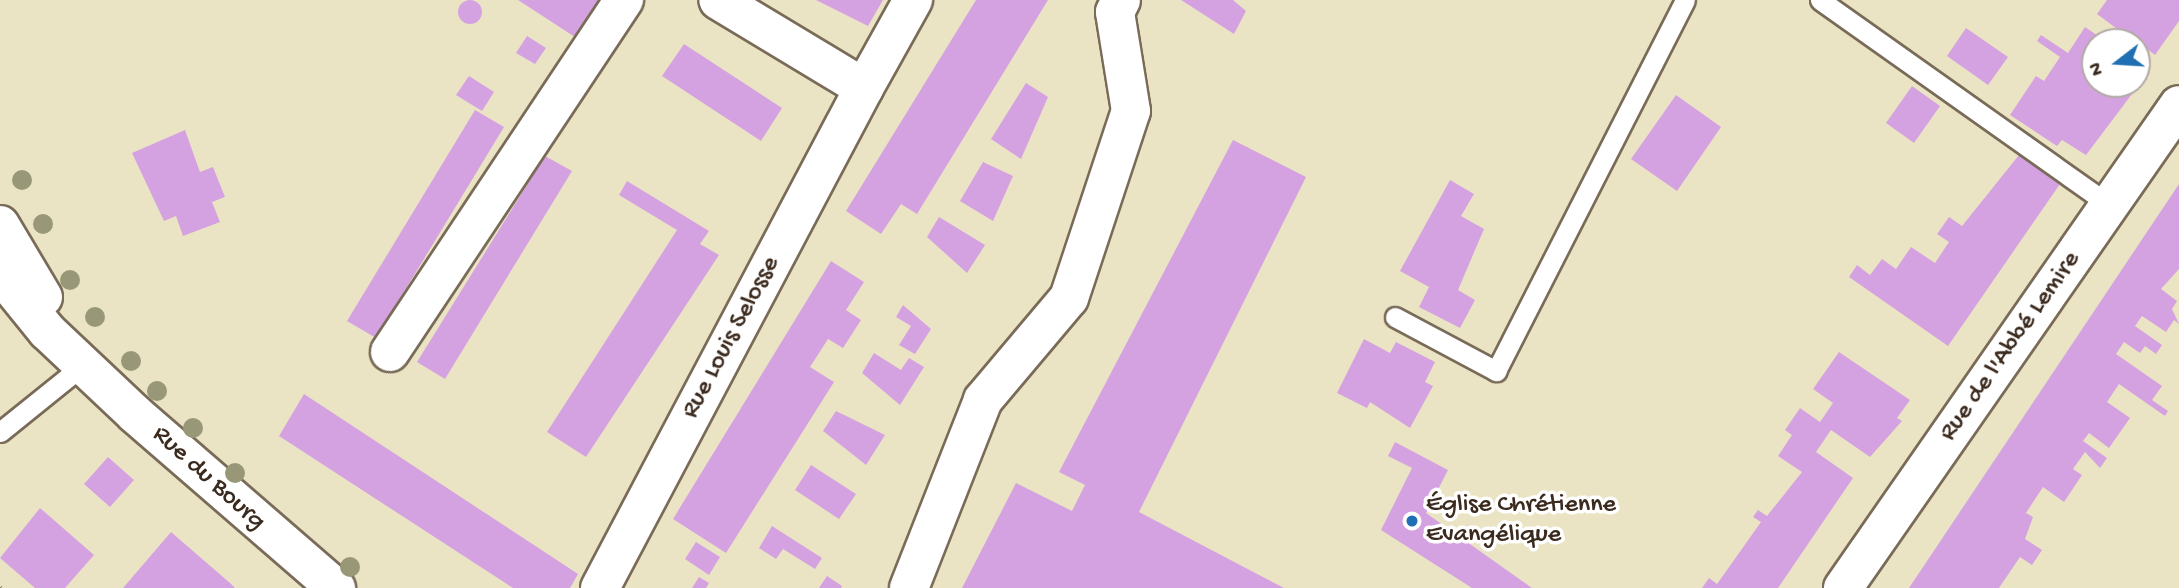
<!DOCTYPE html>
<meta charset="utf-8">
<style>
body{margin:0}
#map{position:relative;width:2179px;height:588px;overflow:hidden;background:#ebe4c4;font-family:"Gochi Hand",sans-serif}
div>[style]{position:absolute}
.building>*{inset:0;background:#d5a2e1}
.round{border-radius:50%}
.path>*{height:4.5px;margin-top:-2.25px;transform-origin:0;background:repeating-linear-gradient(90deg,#796b58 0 5px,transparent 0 10px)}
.roads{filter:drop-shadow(2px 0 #796b58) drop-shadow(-2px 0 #796b58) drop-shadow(0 2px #796b58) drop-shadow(0 -2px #796b58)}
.lane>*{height:19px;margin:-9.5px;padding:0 9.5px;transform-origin:9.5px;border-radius:9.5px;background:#fff}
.street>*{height:38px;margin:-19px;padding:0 19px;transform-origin:19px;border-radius:19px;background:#fff}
.trees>*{width:20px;height:20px;margin:-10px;border-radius:50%;background:#989878}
.dots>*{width:19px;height:19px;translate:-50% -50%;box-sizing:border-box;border:4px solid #fff;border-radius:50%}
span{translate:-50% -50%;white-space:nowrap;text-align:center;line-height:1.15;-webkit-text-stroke:7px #fff;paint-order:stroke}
.street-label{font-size:26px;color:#3b2a1e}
.poi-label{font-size:26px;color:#3b2a1e}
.left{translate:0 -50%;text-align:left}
.north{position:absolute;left:2081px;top:28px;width:70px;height:70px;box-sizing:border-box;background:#fff;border:2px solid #b1aaa5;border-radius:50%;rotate:253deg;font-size:19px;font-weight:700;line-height:28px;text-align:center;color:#3b2a1e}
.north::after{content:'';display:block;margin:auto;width:24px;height:32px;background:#1f6fb2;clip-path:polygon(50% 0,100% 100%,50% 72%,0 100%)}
</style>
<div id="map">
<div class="building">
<div style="clip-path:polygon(518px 0,608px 0,581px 41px)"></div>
<div style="clip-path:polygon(816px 0,883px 0,868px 26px)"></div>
<div style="clip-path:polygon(976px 0,1048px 0,917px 214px,901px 204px,881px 234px,846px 211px)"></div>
<div style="clip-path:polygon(1181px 0,1233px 0,1246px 11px,1234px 34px)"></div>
<div style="clip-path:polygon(2107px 0,2179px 0,2179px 21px,2155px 55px,2147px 49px,2137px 79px,2137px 42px,2112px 42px,2120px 31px,2097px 14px)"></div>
<div class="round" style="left:458px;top:0;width:24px;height:24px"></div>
<div style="clip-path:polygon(2085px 27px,2107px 42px,2095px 42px,2095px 84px,2134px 84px,2135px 90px,2086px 155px,2062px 140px,2057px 146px,2010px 115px,2036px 76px,2044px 81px,2060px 57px,2037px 41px,2041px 35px,2068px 53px)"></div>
<div style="clip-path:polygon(1966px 28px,2008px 57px,1988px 85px,1947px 56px)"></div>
<div style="clip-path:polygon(527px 36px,546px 48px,535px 64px,516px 53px)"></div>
<div style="clip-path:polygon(684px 44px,782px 108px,761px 141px,662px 76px)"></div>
<div style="clip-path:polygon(469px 76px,494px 92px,482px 111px,456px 95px)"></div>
<div style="clip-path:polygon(1026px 83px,1048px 97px,1021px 159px,991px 139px)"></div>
<div style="clip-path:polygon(1912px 86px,1940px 106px,1914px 143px,1886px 123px)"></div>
<div style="clip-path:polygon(1676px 95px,1721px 127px,1677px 191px,1631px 159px)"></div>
<div style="clip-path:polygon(475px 110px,504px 127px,376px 338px,347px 321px)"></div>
<div style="clip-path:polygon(185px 130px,200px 172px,213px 167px,225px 197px,212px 202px,220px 222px,183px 236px,176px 216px,164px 221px,132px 153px)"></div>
<div style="clip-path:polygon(1233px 140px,1306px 177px,1139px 512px,1284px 588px,962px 588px,1016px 483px,1072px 511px,1085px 485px,1059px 472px)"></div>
<div style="clip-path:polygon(2019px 155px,2060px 184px,1948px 346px,1849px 277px,1857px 265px,1870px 275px,1882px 259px,1896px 269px,1911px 247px,1935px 263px,1949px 242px,1937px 234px,1949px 217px,1962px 226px)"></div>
<div style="clip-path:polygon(545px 156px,572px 171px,445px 379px,417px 362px)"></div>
<div style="clip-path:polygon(983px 162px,1013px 176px,993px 221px,960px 201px)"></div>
<div style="clip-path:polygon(1450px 180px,1474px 194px,1461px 216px,1484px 229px,1458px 290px,1475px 300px,1460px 328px,1419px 307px,1429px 287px,1400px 271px)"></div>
<div style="clip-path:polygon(627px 181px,709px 231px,700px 244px,719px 255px,586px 457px,547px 432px,677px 230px,619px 195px)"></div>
<div style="clip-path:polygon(2179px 184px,2179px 269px,2161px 289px,2177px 301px,2172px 309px,2179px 324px,2174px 320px,2166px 332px,2142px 316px,2135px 326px,2162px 345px,2156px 354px,2145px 346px,2140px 353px,2124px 342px,2116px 354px,2162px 386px,2152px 400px,2168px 411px,2165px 416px,2119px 384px,2107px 402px,2130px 418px,2109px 448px,2089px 433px,2083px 441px,2107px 458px,2100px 468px,2085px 452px,2073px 469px,2082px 475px,2064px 502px,2043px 487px,2026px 513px,2033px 517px,2025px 539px,2042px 550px,2032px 565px,2020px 557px,1999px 588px,1909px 588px)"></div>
<div style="clip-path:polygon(939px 217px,985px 245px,967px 273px,927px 237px)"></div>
<div style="clip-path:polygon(831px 261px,864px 282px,846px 310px,861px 320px,843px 348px,828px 339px,810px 367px,834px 382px,726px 553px,673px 519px)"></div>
<div style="clip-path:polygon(903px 305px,931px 329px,915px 354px,899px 345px,911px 326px,896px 317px)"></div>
<div style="clip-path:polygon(1364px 339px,1390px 353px,1396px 342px,1435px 362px,1425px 382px,1433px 386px,1410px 428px,1370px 402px,1367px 408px,1337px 393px)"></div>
<div style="clip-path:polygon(1839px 352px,1910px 400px,1897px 418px,1902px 421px,1870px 457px,1831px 430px,1816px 452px,1853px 478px,1778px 588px,1702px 588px,1709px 578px,1717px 584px,1761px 522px,1753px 517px,1758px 510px,1767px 516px,1802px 472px,1778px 456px,1792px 435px,1785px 430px,1800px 408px,1820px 422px,1833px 403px,1813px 389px)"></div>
<div style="clip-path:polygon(874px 353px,901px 370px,909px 358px,924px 367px,900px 405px,862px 373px)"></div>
<div style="clip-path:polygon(304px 394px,578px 574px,570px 588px,513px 588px,279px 436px)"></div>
<div style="clip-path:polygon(836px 411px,885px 435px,866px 465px,823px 431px)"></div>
<div style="clip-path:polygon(1395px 442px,1448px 470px,1426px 513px,1532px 588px,1472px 588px,1381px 530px,1412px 468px,1388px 456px)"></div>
<div style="clip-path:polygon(108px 457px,134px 480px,110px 507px,84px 484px)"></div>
<div style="clip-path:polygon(811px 465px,856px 494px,839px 519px,795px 490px)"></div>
<div style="clip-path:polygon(40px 508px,94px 555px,65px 588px,35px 588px,0 558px)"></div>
<div style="clip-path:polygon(772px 526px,822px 558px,815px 569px,783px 549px,776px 559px,759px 548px)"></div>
<div style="clip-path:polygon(171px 532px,230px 583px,235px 588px,123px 588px)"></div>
<div style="clip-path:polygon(696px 542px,720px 557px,709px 575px,685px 559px)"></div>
<div style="clip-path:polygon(827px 576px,842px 586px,841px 588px,819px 588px)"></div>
<div style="clip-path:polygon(699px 577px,709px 583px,706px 588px,692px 588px)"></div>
</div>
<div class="path">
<div style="left:0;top:587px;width:1px;rotate:45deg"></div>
</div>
<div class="roads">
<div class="lane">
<div style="left:1820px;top:0;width:354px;rotate:35.3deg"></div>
<div style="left:1395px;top:317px;width:115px;rotate:28.1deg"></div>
<div style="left:1496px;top:371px;width:416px;rotate:-63deg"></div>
<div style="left:0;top:432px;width:107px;rotate:-38.9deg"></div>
</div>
<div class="street">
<div style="left:864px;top:88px;width:101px;rotate:-60.9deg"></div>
<div style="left:0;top:225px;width:84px;rotate:59.2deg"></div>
<div style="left:0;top:273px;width:75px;rotate:51deg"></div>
<div style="left:47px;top:331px;width:121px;rotate:43.3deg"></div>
<div style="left:135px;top:414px;width:266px;rotate:40.9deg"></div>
<div style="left:390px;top:352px;width:423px;rotate:-56.4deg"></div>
<div style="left:600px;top:588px;width:565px;rotate:-62.17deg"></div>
<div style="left:864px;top:88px;width:170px;rotate:-148.9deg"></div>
<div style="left:909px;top:588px;width:202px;rotate:-68.5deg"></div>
<div style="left:983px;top:400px;width:133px;rotate:-49.9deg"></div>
<div style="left:1069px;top:298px;width:197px;rotate:-71.7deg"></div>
<div style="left:1131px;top:111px;width:100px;rotate:-99.2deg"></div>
<div style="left:1115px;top:12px;width:13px;rotate:-63deg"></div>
<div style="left:1843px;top:588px;width:588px;rotate:-55.18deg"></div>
</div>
</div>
<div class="trees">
<div style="left:22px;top:180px"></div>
<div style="left:43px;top:224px"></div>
<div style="left:70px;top:280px"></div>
<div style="left:95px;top:317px"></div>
<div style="left:131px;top:361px"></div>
<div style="left:157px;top:391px"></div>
<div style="left:193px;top:428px"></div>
<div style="left:235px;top:473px"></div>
<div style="left:350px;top:567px"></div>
</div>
<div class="dots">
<div style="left:1412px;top:521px;background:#1f6fb2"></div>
</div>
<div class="street-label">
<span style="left:732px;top:338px;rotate:-62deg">Rue Louis Selosse</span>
<span style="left:2011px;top:347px;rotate:-55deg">Rue de l'Abbé Lemire</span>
<span style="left:208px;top:479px;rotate:42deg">Rue du Bourg</span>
</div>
<div class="poi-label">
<span class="left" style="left:1426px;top:521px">Église Chrétienne<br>Evangélique</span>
</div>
<div class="north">N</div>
</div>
